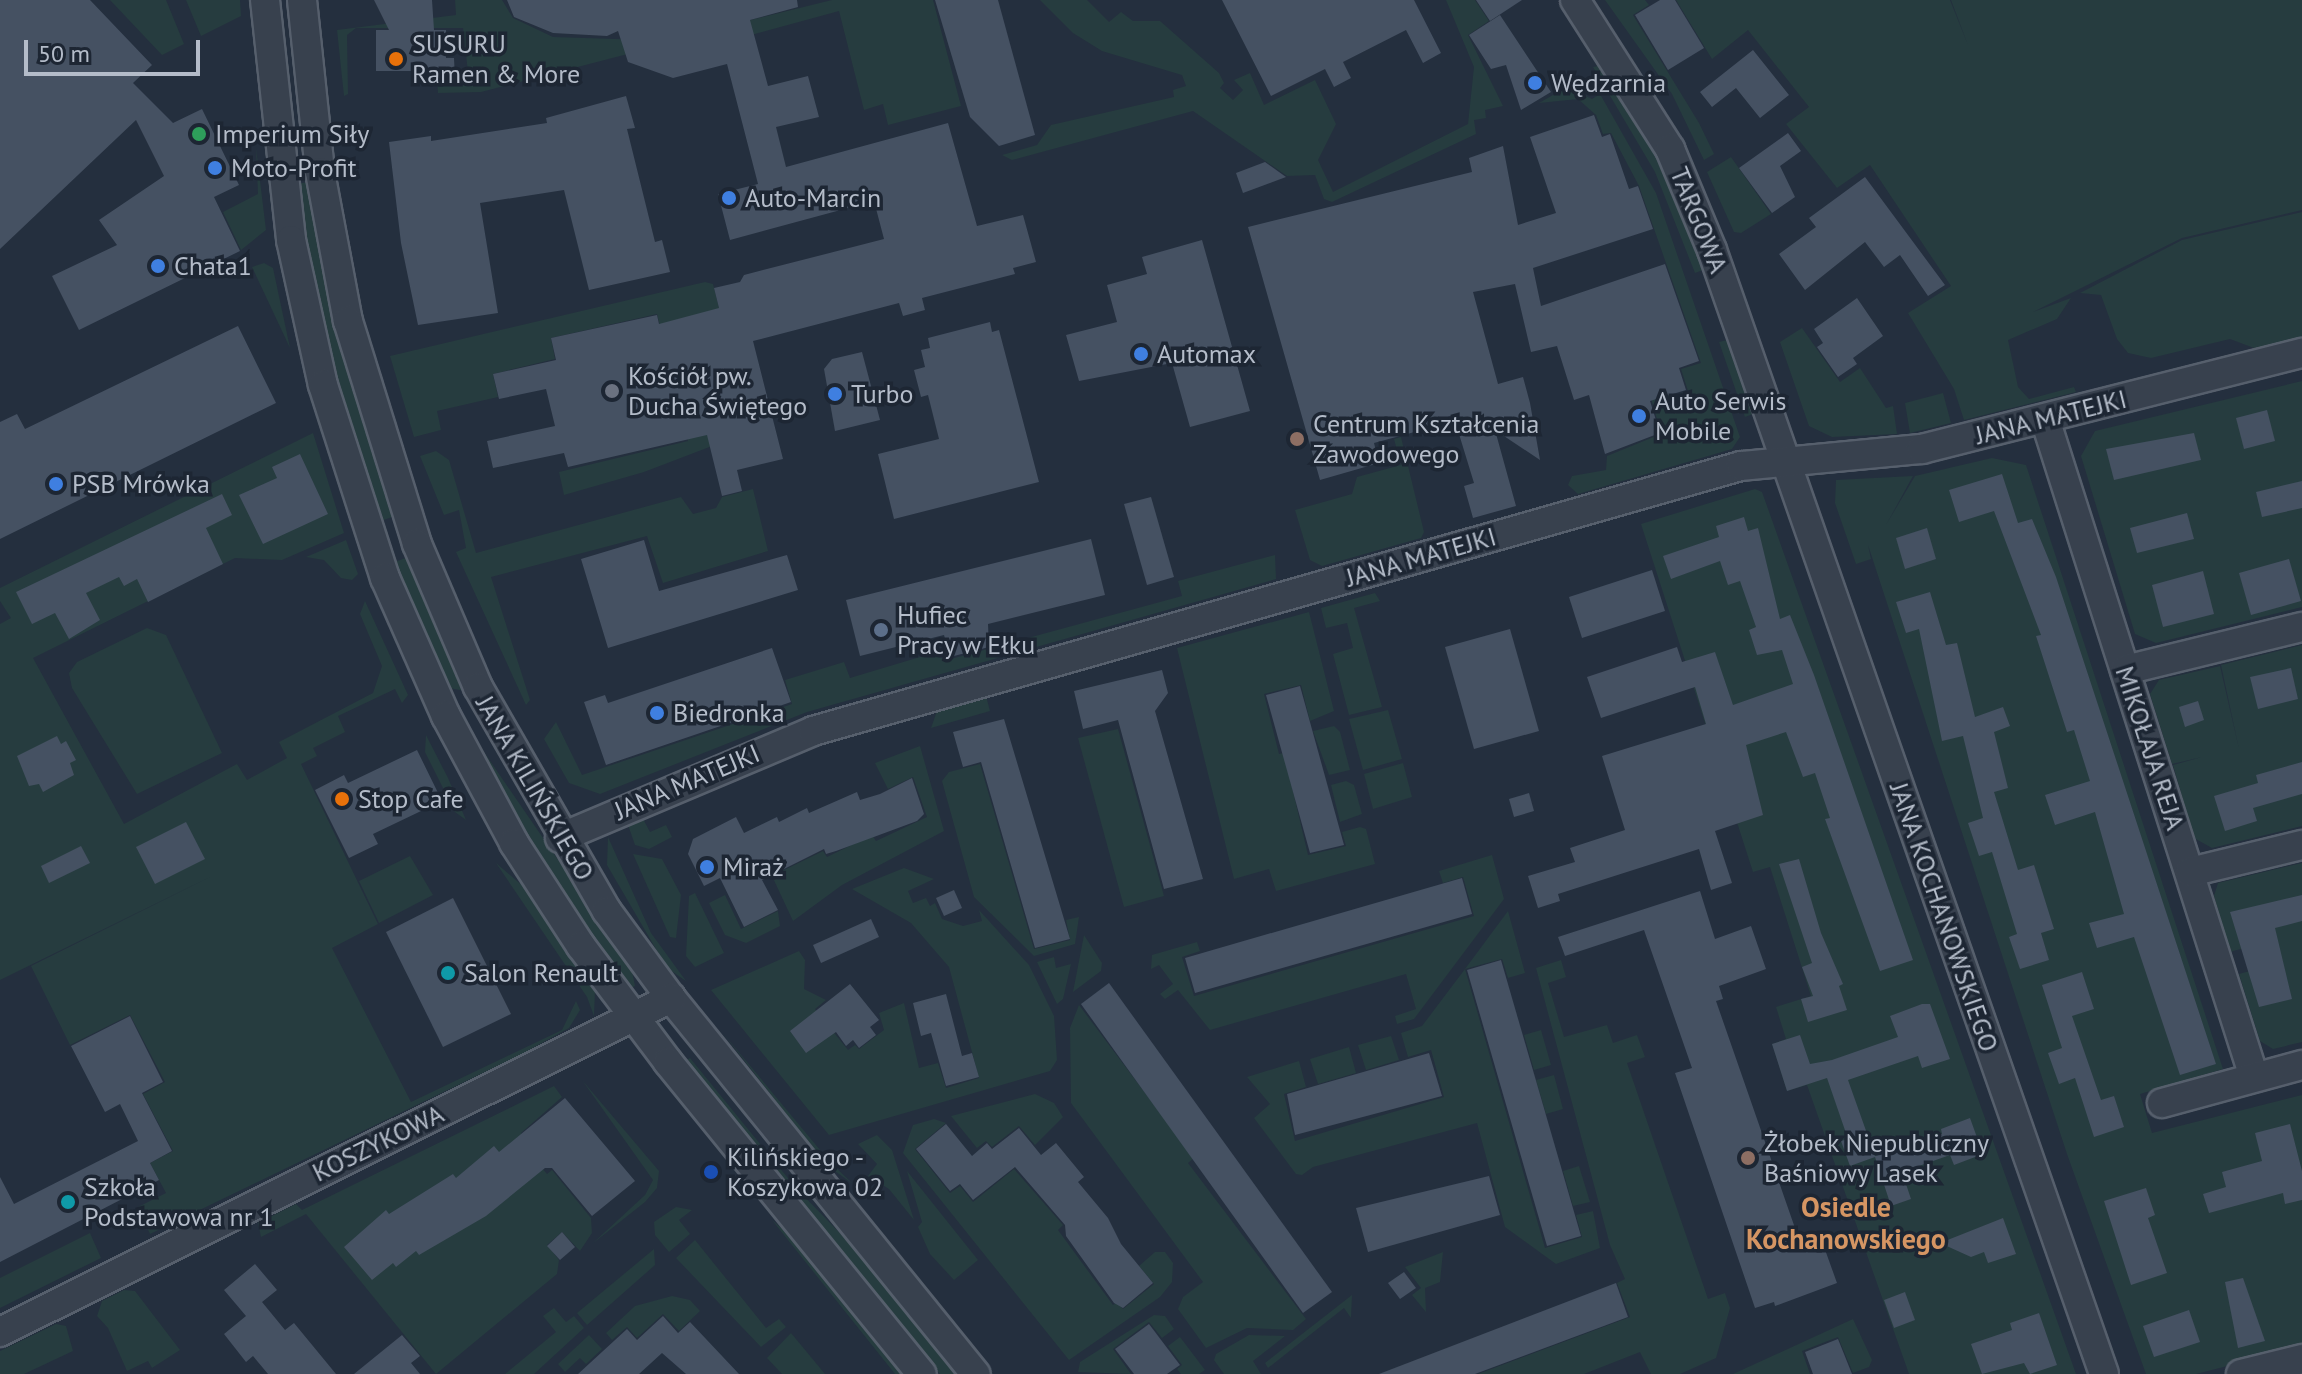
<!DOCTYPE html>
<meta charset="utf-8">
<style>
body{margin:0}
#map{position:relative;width:2302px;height:1374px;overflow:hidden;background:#242f3e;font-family:"PT Sans",sans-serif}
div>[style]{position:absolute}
.green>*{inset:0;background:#263c3f}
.building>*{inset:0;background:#455162}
.roads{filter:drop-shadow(2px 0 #565f6c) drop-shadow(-2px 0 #565f6c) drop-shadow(0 2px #565f6c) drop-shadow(0 -2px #565f6c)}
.minor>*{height:28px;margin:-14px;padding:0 14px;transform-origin:14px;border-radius:14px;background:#38414e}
.dots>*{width:22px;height:22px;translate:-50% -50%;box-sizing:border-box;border:4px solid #1d2633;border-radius:50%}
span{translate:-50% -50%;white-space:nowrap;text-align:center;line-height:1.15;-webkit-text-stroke:7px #1d2633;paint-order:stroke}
.poi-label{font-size:26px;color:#b4bcc9}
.left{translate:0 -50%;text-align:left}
.street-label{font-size:26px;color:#b4bcc9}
.neighbourhood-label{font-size:28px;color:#d59563;font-weight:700}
.scale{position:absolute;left:24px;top:40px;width:176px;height:36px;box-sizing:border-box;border:4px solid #b4bcc9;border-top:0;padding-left:10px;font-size:24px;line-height:28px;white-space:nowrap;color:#b4bcc9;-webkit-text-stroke:6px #1d2633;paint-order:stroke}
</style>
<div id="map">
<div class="green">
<div style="clip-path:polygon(110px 0,166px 0,184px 44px,162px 55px)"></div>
<div style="clip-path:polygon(186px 0,240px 0,241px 16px,201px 36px)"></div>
<div style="clip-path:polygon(455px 0,502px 0,513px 18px,553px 37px,678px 41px,481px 92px,438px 93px,437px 79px,468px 72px,463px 28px,356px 28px,347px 35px,348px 94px,344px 96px,337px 30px,456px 15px)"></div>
<div style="clip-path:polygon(832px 0,933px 0,961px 106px,888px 125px,883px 104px,864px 110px,839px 11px,729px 41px,726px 26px)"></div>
<div style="clip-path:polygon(1040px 0,1087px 0,1109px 22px,1121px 12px,1133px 21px,1160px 21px,1219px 73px,1224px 83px,1220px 88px,1233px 100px,1243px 90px,1234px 80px,1250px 73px,1264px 105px,1315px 80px,1336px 124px,1318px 160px,1333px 192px,1468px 124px,1474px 67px,1446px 0,1475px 0,1489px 21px,1468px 35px,1503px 106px,1485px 110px,1486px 118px,1474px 120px,1476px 134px,1332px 202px,1324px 199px,1315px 175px,1287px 176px,1193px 111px,1012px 160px,1002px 155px,1037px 145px,1051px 125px,1174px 97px,1173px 90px,1186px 86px,1182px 75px,1102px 51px,1073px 33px)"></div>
<div style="clip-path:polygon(1605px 0,1645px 0,1649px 5px,1633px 15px,1699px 123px,1714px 154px,1704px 160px,1672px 94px)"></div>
<div style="clip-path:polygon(1676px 0,1950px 0,1968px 45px,1951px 0,2302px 0,2302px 210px,2182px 238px,2033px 312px,2071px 298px,2057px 319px,2008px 340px,2018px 387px,2029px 399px,2074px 387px,2076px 392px,1964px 420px,1954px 389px,1908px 313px,1951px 286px,1870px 165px,1837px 188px,1786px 124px,1809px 107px,1748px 30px,1712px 59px)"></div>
<div style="clip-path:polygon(1604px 65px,1662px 165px,1703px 270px,1695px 273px,1655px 172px,1593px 67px)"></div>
<div style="clip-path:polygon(1567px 87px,1592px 99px,1600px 94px,1656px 193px,1740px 437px,1732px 449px,1578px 494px,1568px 485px,1572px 476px,1606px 470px,1607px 456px,1661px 434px,1646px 380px,1665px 374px,1673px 396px,1688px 391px,1681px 369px,1701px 363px,1639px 186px,1611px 133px,1603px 134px,1596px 115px,1578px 99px,1539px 103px)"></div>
<div style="clip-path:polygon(256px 148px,266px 230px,241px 250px,223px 212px,258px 194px)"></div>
<div style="clip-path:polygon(1731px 157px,1771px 214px,1741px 233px,1734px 232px,1707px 172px)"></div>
<div style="clip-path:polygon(308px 182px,335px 324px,392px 517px,378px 522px,343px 408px,313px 285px,296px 184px)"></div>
<div style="clip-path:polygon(2302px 212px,2302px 341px,2262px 351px,2230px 339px,2151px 358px,2128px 353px,2117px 339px,2101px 295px,2080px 293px,2182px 240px)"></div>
<div style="clip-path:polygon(264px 263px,273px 268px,290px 348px,252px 267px)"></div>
<div style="clip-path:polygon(705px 282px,713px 284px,749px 427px,733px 438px,644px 472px,564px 495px,559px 472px,688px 441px,657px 314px,551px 338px,555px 359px,493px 374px,498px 397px,437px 411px,441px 430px,414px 437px,390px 356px)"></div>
<div style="clip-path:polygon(1802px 328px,1840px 382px,1860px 368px,1886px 408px,1893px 406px,1897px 434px,1832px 437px,1809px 426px,1780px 342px)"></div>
<div style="clip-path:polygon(1727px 340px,1753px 414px,1745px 417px,1719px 342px)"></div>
<div style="clip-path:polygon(2302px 381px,2302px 607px,2156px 643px,2135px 634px,2081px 456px,2095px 431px)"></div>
<div style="clip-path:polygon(1943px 393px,1951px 423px,1910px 433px,1905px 403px)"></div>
<div style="clip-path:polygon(313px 433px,344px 533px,282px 560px,235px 558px,33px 658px,124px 824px,237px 764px,247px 780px,287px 758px,279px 742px,373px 693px,382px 666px,360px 614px,365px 601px,408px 695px,402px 703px,395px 689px,338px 716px,345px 732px,313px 748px,317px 756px,301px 764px,378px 924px,332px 948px,411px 1102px,562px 1030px,576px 1001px,580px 1010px,569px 1028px,520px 1055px,150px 1234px,138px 1207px,166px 1193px,150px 1163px,173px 1151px,143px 1094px,165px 1082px,130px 1015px,70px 1045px,31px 966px,212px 876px,0 980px,0 624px,11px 618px,0 601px,0 588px)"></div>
<div style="clip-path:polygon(1401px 437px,1424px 532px,1421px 538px,1322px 566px,1310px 560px,1295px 510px,1352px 494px,1357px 477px,1401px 465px,1394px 439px)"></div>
<div style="clip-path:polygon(436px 451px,449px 460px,476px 553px,681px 497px,693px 514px,716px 508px,722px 497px,753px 489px,768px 551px,663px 583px,647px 536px,491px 577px,530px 700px,526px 705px,456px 552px,466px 548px,459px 510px,444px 515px,420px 456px)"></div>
<div style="clip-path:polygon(1992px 458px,2026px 465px,2223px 1069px,2140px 1094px,2152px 1133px,2302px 1095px,2302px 1347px,2196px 1374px,2146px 1374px,2067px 1154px,1868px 545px,1871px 559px,1856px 564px,1835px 503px,1836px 480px,1913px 476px,1886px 525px,1915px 476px)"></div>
<div style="clip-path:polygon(1755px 489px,1762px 492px,2076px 1374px,1909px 1374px,1807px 1085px,1787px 1091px,1772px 1044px,1786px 1039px,1776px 1007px,1811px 996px,1770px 867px,1753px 872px,1641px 524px)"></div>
<div style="clip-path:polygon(346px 540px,358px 574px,352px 580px,341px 578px,324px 560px,306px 557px)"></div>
<div style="clip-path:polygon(1275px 555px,1276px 579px,807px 712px,600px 794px,569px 783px,544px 739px,556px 722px,582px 775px,792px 704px,785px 680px,844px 662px,850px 678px,930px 654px,947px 660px,1182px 596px,1178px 581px)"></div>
<div style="clip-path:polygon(408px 557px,417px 583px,465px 691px,444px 687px,392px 563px)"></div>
<div style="clip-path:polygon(1375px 593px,1380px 601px,1354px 608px,1382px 707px,1349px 715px,1333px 654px,1353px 648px,1347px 623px,1326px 628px,1321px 608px)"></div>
<div style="clip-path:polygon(1309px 612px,1334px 711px,1310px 721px,1301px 685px,1264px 694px,1279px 754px,1284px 753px,1308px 855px,1346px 846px,1342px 832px,1360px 827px,1366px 829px,1375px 864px,1276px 891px,1269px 869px,1234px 879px,1177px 648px)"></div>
<div style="clip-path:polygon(147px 628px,166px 635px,222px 753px,137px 794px,72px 688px,69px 673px,77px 662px)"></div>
<div style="clip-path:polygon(2302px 645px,2302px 826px,2212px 848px,2194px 838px,2173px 765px,2202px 757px,2172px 764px,2150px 694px,2159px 680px,2220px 666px,2239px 749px,2221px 665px)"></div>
<div style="clip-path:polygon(986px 696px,990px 711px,931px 728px,937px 711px)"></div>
<div style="clip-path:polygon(1388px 710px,1402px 759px,1363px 770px,1349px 719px)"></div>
<div style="clip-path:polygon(464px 723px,631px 966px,635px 986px,629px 989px,572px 910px,518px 825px)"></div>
<div style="clip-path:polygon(1334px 726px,1340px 732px,1350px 770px,1329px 775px,1313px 731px)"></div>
<div style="clip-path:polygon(1118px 729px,1164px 896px,1124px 907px,1078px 738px)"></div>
<div style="clip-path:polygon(426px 735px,448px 778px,466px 820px,455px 812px,425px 752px)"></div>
<div style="clip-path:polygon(920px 746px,944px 831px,842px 885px,793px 921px,772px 876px,823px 851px,827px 857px,872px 835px,876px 841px,927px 817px,913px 777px,888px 789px,875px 763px)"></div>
<div style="clip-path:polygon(1403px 763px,1412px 797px,1373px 809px,1364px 774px)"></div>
<div style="clip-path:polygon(980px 764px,1034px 949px,1070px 940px,1066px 920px,1079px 917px,1075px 944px,1034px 956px,974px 897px,942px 781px,949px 772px)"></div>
<div style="clip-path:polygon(1346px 781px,1354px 785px,1362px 814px,1340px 822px,1331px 785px)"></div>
<div style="clip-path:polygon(641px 815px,650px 832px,666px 825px,672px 837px,649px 849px,635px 845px,627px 822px)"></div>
<div style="clip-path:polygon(608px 837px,651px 933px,686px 981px,667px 968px,607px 865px)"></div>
<div style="clip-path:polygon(633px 854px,662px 859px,681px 895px,676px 938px,670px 937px)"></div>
<div style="clip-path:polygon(1492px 855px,1504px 899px,1414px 1019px,1397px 1024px,1395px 1016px,1416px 1009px,1406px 974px,1210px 1030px,1178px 990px,1165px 999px,1160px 994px,1173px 984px,1159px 965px,1151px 969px,1152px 955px,1197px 942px,1200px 951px,1182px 957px,1194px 996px,1474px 916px,1463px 877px,1443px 883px,1439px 871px)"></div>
<div style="clip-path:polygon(410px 856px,433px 895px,379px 923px,359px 881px)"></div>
<div style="clip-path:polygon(496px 863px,525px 888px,595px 991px,594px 1016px,587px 997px)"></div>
<div style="clip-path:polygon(2302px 863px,2302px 1042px,2273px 1049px,2260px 1041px,2239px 974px,2257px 969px,2251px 946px,2230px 952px,2214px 896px,2218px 883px)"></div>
<div style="clip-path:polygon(904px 868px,934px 879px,908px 891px,913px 903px,926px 898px,930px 906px,935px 903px,942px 919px,963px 926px,982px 921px,979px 910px,1029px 965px,1054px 1016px,1057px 1060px,1050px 1071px,829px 1135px,711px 990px,799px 951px,805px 960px,804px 989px,826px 1000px,815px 1009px,848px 1050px,855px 1045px,859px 1049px,884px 1030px,879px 1013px,904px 1003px,919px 1068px,938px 1063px,946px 1088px,979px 1078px,949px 967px,911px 923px,852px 889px)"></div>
<div style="clip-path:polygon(695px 893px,724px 953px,695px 967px,686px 956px,689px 896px)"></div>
<div style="clip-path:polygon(725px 895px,741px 929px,778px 911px,780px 926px,746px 943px,725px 935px,709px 903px)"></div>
<div style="clip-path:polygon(1508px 911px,1525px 973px,1508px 978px,1502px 959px,1465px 969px)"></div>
<div style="clip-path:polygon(1084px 935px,1102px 963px,1101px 971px,1073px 992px)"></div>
<div style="clip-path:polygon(1054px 957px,1056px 968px,1071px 964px,1063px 999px,1057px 1004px,1037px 962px)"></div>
<div style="clip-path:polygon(1561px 960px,1566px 977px,1548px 983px,1564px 1037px,1607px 1025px,1613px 1043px,1637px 1035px,1645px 1057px,1627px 1063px,1708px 1299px,1725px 1293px,1730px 1308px,1716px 1358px,1680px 1374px,1651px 1374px,1640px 1352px,1584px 1374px,1478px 1374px,1630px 1317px,1617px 1283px,1625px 1279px,1610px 1245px,1536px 968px)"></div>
<div style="clip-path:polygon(1465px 969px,1545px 1248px,1582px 1237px,1576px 1215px,1593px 1211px,1600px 1248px,1556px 1264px,1505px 1227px,1477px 1123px,1313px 1167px,1302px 1175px,1296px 1174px,1254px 1118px,1270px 1104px,1247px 1077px,1299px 1061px,1306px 1087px,1284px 1094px,1295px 1141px,1444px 1097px,1431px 1050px,1408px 1057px,1401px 1033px,1422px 1026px)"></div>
<div style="clip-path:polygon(1079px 1005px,1194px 1158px,1188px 1163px,1306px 1319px,1293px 1330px,1247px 1328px,1206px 1348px,1178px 1309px,1183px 1297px,1203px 1282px,1071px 1103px,1070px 1028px)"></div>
<div style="clip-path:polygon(1541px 1030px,1551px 1065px,1534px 1070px,1524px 1035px)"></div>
<div style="clip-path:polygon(722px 1032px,830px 1162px,853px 1184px,825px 1164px)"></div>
<div style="clip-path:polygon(1391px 1036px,1399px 1060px,1366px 1070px,1358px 1045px)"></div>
<div style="clip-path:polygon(1349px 1047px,1356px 1073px,1318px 1084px,1310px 1059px)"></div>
<div style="clip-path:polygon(690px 1058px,796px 1188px,872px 1266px,960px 1374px,940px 1374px,685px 1061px)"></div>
<div style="clip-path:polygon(1554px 1075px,1563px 1109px,1546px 1114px,1536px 1080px)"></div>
<div style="clip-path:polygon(582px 1080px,659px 1171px,657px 1188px,645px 1202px,592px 1244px,645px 1195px,653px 1180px)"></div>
<div style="clip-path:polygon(554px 1086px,562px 1097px,521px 1133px,541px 1157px,537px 1162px,547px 1174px,552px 1170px,591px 1218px,592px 1233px,580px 1251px,562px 1232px,547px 1245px,559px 1260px,557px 1274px,436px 1374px,306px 1214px,261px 1237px,258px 1223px,296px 1204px,302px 1210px)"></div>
<div style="clip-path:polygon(1035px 1094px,1054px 1103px,1063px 1117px,1035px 1145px,1019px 1126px,992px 1147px,986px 1141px,977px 1148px,951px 1116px)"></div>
<div style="clip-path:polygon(934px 1119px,946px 1123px,915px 1149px,950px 1193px,960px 1186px,973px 1202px,1014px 1169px,1063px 1225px,1058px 1230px,1113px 1305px,1117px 1302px,1123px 1309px,1154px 1284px,1139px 1266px,1155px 1252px,1165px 1252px,1173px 1263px,1172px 1282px,1160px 1297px,1069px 1360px,903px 1153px,913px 1125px)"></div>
<div style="clip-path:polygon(877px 1135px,892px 1150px,914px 1220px,889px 1189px,868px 1176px,877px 1164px,858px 1144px)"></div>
<div style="clip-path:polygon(1579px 1166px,1590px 1202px,1573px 1206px,1563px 1171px)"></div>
<div style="clip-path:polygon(907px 1171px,978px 1260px,954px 1280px,930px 1254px,918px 1227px,922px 1222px)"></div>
<div style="clip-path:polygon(676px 1207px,692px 1210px,679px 1220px,690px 1234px,669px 1252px,655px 1235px,654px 1222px)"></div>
<div style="clip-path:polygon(772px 1220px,792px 1237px,904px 1374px,895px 1374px)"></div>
<div style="clip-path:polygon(90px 1233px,101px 1258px,0 1308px,0 1278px)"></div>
<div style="clip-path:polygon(695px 1240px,766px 1328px,779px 1319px,786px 1327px,761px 1347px,676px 1258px)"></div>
<div style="clip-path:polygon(654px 1249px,655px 1265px,587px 1325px,577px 1313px)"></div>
<div style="clip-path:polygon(1443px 1252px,1440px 1282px,1425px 1288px,1426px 1312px,1412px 1295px,1421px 1288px,1405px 1267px)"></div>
<div style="clip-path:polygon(124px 1290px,135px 1291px,180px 1350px,152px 1368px,148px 1361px,127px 1371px,108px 1328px,97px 1316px,102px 1301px)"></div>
<div style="clip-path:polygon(1352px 1295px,1351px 1318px,1344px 1308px,1268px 1368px,1265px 1363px)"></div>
<div style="clip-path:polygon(672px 1296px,690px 1300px,700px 1311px,679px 1331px,663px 1314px,637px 1338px,627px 1327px,612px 1340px,606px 1333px,635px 1306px)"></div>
<div style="clip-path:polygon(554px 1308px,566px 1322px,574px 1316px,584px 1328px,534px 1374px,505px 1374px,556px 1332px,543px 1316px)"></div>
<div style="clip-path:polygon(1154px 1315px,1165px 1316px,1174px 1329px,1162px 1338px,1149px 1322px,1113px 1349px,1131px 1374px,1078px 1372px,1080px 1362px)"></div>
<div style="clip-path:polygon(1853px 1319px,1872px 1360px,1869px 1367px,1853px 1373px,1838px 1337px,1802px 1351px,1810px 1374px,1733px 1374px)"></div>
<div style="clip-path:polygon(56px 1324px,66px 1326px,73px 1351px,24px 1374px,0 1374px,0 1351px)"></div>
<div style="clip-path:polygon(791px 1333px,825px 1374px,782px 1374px,767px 1358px)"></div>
<div style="clip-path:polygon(589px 1335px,602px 1349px,586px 1364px,580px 1358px,565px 1372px,558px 1364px)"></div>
<div style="clip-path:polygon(1249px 1335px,1285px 1336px,1253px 1361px,1261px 1374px,1224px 1374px,1214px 1360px,1216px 1354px)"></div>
<div style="clip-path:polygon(1180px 1337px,1205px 1370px,1199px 1374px,1181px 1374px,1177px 1369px,1182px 1365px,1168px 1346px)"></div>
</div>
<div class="building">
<div style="clip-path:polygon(0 0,90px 0,152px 65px,133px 83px,173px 123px,202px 109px,239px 185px,214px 197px,240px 251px,79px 330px,52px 276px,117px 245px,99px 220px,164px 176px,136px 120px,0 249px)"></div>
<div style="clip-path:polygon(374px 0,432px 0,434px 30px,446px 30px,446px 58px,454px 58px,455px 78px,435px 78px,435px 71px,376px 71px,376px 30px,389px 30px)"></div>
<div style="clip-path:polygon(507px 0,797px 0,798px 7px,750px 20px,768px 86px,808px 76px,819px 117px,776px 127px,786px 167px,948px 123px,977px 226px,1023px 215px,1036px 262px,1013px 268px,1015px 274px,922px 298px,925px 310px,903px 316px,899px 303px,753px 341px,783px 459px,737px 470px,742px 491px,722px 496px,707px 435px,568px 467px,564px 453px,493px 468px,487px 441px,555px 426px,546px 389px,499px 399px,493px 374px,556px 360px,551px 338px,657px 315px,659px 324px,719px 308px,714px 288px,740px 282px,744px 275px,884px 239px,874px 201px,730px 240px,718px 194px,758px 184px,727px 64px,673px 78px,628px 62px,618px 31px,607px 36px,553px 33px,514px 17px)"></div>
<div style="clip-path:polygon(935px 0,998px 0,1035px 135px,999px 146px,970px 117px)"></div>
<div style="clip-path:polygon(1222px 0,1414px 0,1441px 53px,1423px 63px,1406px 30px,1343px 62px,1351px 78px,1334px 87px,1325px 69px,1271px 96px)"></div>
<div style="clip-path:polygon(1476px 0,1522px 0,1490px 21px)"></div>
<div style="clip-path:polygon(1660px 0,1675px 0,1704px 48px,1668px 70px,1635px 15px)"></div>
<div style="clip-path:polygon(1500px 15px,1551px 92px,1521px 110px,1506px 65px,1491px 69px,1469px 35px)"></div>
<div style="clip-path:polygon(1753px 50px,1789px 95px,1760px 118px,1736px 88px,1712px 107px,1700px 92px)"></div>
<div style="clip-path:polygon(626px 96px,635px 128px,627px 129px,655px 242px,662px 240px,670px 272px,589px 290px,564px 190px,480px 203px,498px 313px,418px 325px,401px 243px,389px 142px,431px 136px,431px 141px,547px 123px,546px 118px)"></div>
<div style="clip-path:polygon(1594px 115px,1602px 137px,1610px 134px,1629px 189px,1638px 186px,1653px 229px,1533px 268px,1541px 306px,1665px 264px,1699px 361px,1679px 368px,1686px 390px,1650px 401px,1660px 433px,1605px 454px,1589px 395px,1574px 400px,1557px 346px,1531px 352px,1515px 284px,1473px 292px,1498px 384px,1523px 377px,1530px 403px,1540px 460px,1495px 430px,1516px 506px,1473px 518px,1464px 486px,1474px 483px,1455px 421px,1374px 443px,1379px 463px,1320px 480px,1248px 227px,1472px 172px,1469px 158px,1503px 146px,1518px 225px,1556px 213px,1530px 137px)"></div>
<div style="clip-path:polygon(1788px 133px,1801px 151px,1780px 166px,1795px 197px,1772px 213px,1739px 168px)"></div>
<div style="clip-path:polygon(1265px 162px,1286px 177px,1243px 193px,1236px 173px)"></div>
<div style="clip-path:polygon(1865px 177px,1945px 285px,1928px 296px,1900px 255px,1884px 267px,1865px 242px,1805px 290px,1779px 254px,1816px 227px,1809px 218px)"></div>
<div style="clip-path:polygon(1202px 240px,1250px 411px,1190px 427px,1172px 363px,1079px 381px,1066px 335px,1117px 322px,1107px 285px,1147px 274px,1142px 257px)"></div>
<div style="clip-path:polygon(1857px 298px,1883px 336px,1853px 358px,1857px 364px,1838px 377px,1817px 347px,1823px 343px,1814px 329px)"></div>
<div style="clip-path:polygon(990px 322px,992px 332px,999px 330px,1039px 482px,894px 519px,878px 454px,939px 439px,928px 395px,921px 397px,914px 370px,925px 367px,921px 350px,930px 348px,928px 338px)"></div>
<div style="clip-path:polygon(238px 326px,276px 403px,0 539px,0 422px,17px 414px,25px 429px)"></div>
<div style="clip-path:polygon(862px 352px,880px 420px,835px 431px,824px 369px,832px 359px)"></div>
<div style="clip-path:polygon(2267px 410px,2275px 441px,2244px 449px,2236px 418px)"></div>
<div style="clip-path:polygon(2194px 433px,2201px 460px,2114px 480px,2106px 449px)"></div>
<div style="clip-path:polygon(300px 454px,328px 514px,263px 544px,239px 495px,277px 478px,272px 467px)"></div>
<div style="clip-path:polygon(2002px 474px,2018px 523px,2032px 519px,2056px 577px,2216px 1064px,2180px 1075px,2134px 937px,2097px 948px,2089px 923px,2124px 914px,2095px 812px,2055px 825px,2045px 795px,2090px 781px,2074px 730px,2067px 732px,2036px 636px,2041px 635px,1994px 511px,1959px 522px,1949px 490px)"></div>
<div style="clip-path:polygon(2302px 481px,2302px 508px,2262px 517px,2256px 492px)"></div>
<div style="clip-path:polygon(222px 494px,232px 515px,206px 528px,223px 564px,148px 602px,137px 579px,124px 586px,119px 577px,86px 593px,100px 620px,69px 639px,55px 613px,32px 624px,16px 592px)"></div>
<div style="clip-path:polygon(1151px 497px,1174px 577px,1147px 585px,1124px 504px)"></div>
<div style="clip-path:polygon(2187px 513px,2194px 539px,2137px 553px,2130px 528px)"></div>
<div style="clip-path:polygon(1744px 517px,1748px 531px,1758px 528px,1780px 619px,1790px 615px,1814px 675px,1913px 960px,1880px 971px,1825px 819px,1830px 818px,1815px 773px,1803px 777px,1786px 732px,1746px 745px,1763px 815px,1715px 831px,1732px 883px,1711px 890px,1699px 849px,1558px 894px,1560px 901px,1538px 908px,1528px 876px,1575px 862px,1570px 848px,1625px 830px,1602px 756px,1706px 724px,1695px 687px,1601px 718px,1587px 677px,1677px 647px,1682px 662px,1715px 652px,1733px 705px,1793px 684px,1782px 650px,1757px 655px,1749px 630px,1756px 627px,1740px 581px,1728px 585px,1720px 561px,1671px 579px,1663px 556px,1719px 537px,1716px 526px)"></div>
<div style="clip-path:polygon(1927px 528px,1936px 559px,1905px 569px,1896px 538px)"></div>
<div style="clip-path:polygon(1091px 539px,1105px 595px,988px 624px,989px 647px,950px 657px,944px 635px,860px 656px,846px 600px)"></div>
<div style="clip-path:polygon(644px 540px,659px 591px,787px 555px,798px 590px,608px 648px,581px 559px)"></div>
<div style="clip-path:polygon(2289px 559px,2301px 601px,2251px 615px,2239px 573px)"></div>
<div style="clip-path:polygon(1652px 570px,1665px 611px,1582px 638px,1569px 597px)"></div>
<div style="clip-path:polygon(2203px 571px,2214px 614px,2163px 627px,2152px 585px)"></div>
<div style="clip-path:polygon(1930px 592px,1946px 645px,1957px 643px,1975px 717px,2003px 707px,2010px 726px,1994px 732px,2008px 788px,1994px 792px,2018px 870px,2034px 865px,2054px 929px,2041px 933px,2049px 960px,2020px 969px,2009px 937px,2017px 934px,1992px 852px,1979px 856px,1968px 823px,1983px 818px,1963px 736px,1942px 741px,1919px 629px,1906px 633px,1896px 602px)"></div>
<div style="clip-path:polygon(1510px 629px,1539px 731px,1474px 749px,1445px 647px)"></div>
<div style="clip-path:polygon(772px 648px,791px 702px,606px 765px,584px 702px,605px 695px,608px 703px)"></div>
<div style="clip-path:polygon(2291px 668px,2298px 699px,2258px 709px,2250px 677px)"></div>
<div style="clip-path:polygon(1162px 670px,1168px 693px,1155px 711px,1203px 879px,1164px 889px,1118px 720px,1083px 729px,1074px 691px)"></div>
<div style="clip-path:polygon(1300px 686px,1344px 845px,1310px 853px,1266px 695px)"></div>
<div style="clip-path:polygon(2198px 701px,2204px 720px,2185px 727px,2179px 707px)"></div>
<div style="clip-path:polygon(1004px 719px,1070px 939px,1035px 948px,981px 762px,963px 767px,953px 732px)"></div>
<div style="clip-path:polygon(57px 736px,61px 744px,66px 741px,76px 760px,70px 763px,74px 775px,43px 792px,39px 784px,29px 786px,17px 756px)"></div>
<div style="clip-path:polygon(417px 750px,442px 801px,373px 834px,378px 844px,349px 858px,315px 790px,344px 775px,348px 783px)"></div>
<div style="clip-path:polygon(2302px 762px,2302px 794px,2253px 808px,2257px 821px,2225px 831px,2214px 796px,2258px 783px,2256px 775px)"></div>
<div style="clip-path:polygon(912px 778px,924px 814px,917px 821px,836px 851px,826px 854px,824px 849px,762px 880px,778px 910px,744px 927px,720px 878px,704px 886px,688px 854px,693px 839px,736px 817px,744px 833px,777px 817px,779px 822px,807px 808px,809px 813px,857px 792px,860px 800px,880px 794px)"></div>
<div style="clip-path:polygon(1529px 793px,1534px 811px,1514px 817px,1509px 799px)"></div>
<div style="clip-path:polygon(186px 822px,205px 859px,155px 884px,136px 847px)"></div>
<div style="clip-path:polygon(81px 846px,90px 863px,49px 883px,41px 866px)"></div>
<div style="clip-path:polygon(1799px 859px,1821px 933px,1843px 984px,1839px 986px,1847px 1010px,1808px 1022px,1801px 999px,1813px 996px,1802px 967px,1812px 963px,1779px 864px)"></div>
<div style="clip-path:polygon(1462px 878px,1472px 914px,1195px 993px,1185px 958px)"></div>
<div style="clip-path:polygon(954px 890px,962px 908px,944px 916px,936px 898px)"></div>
<div style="clip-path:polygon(1700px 891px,1715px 939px,1751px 926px,1766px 969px,1719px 986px,1723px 999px,1716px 1001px,1803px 1251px,1823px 1244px,1837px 1283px,1775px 1306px,1774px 1302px,1755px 1308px,1675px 1073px,1692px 1068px,1644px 930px,1565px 956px,1558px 937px)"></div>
<div style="clip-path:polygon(2302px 895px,2302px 921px,2275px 928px,2292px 999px,2259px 1007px,2230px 912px)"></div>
<div style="clip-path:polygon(453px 898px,511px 1014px,443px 1047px,386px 932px)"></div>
<div style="clip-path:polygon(871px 919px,879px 937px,821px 963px,813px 945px)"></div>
<div style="clip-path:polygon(1501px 960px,1581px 1236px,1547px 1246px,1467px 970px)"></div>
<div style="clip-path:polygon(2082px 972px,2094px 1009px,2072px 1016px,2101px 1100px,2114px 1096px,2124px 1127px,2094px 1137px,2075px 1078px,2059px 1084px,2048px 1053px,2062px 1048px,2042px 985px)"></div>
<div style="clip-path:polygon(1109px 983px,1332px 1292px,1303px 1313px,1081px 1004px)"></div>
<div style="clip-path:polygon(850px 984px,879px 1020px,870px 1027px,876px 1035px,859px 1048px,853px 1040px,846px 1046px,836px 1032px,806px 1053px,790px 1031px)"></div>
<div style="clip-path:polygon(946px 994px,962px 1056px,972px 1053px,979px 1077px,946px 1086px,931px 1033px,921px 1036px,913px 1003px)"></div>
<div style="clip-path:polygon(1922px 1004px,1930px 1004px,1950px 1059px,1922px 1068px,1918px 1056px,1848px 1080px,1875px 1156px,1942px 1134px,1941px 1129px,1970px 1118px,1983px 1154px,1954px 1165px,1950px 1155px,1902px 1172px,1911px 1199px,1891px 1206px,1875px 1157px,1850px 1166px,1841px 1141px,1848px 1139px,1827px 1078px,1787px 1091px,1772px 1044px,1800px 1035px,1810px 1064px,1832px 1060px,1898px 1037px,1890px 1016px)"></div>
<div style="clip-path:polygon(130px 1016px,163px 1082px,142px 1093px,172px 1151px,150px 1163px,159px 1180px,0 1262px,0 1177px,14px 1204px,138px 1141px,120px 1104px,105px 1112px,71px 1046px)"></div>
<div style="clip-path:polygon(1429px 1053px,1442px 1096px,1295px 1135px,1287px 1094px)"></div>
<div style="clip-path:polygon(565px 1098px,635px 1181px,592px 1216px,552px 1168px,545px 1168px,486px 1216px,419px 1255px,416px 1251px,396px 1267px,393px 1263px,372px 1280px,344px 1247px,386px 1210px,389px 1214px,453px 1174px,456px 1178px,494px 1146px,499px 1152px)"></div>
<div style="clip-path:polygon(946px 1124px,972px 1156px,987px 1143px,992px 1149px,1019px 1128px,1041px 1155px,1056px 1143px,1084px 1177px,1078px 1182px,1108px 1218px,1121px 1244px,1153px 1283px,1123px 1308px,1114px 1303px,1066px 1236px,1065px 1225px,1015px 1167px,973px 1200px,960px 1184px,950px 1191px,916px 1149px)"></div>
<div style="clip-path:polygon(2290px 1124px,2302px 1171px,2302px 1200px,2285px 1204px,2283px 1193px,2209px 1213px,2203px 1194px,2226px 1187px,2222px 1172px,2262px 1161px,2255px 1133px)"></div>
<div style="clip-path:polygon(1489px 1176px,1500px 1215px,1368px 1252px,1356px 1208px)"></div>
<div style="clip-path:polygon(2146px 1188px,2155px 1215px,2148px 1218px,2167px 1273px,2131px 1285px,2104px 1201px)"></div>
<div style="clip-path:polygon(2003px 1218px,2016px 1254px,1988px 1263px,1984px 1252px,1971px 1257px,1940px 1243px)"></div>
<div style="clip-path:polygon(562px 1232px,575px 1247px,560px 1260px,547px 1246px)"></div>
<div style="clip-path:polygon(255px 1264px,277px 1290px,262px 1302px,285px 1330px,294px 1323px,336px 1374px,268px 1374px,253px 1356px,246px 1362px,224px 1334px,246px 1316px,224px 1290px)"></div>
<div style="clip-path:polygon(1404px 1272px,1416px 1288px,1400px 1299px,1388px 1283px)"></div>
<div style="clip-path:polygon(2243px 1278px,2265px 1341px,2238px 1348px,2225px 1282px)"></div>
<div style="clip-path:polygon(1616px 1283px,1628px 1317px,1475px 1374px,1379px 1374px)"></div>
<div style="clip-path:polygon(1905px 1292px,1915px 1320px,1894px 1328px,1884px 1300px)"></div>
<div style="clip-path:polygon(2189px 1310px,2200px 1342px,2154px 1357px,2143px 1326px)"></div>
<div style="clip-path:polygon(2039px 1313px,2057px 1365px,2030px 1374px,2024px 1363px,1982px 1374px,1971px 1344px,2012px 1330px,2010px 1323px)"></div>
<div style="clip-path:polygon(663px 1316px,678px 1333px,690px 1322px,739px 1374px,686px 1374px,662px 1353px,639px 1374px,578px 1374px,627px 1329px,637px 1340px)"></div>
<div style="clip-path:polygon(1149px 1324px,1180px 1365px,1167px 1374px,1134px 1374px,1115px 1349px)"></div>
<div style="clip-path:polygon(402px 1335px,420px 1356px,411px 1363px,420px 1374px,354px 1374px)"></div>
<div style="clip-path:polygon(1838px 1339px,1852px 1374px,1813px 1374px,1805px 1352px)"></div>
</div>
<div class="roads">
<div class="minor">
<div style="left:265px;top:0;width:241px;rotate:83.8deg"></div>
<div style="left:291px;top:240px;width:148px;rotate:77.6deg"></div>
<div style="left:323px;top:385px;width:203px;rotate:72.2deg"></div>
<div style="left:385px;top:578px;width:151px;rotate:66.2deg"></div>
<div style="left:446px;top:716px;width:144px;rotate:61.8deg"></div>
<div style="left:514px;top:843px;width:123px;rotate:57deg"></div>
<div style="left:581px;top:946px;width:145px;rotate:53.1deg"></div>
<div style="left:668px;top:1062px;width:402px;rotate:50.9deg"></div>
<div style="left:302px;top:0;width:173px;rotate:84deg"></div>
<div style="left:320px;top:172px;width:152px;rotate:79.4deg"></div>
<div style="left:348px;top:321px;width:233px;rotate:72.8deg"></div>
<div style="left:417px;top:544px;width:155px;rotate:66.9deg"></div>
<div style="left:478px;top:687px;width:258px;rotate:60.1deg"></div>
<div style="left:607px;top:911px;width:108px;rotate:53.7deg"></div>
<div style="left:671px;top:998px;width:484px;rotate:51deg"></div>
<div style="left:1575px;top:0;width:177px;rotate:57.5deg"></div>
<div style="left:1670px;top:149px;width:109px;rotate:67.4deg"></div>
<div style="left:1712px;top:250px;width:1190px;rotate:70.77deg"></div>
<div style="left:2045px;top:419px;width:690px;rotate:72.38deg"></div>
<div style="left:2125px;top:670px;width:182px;rotate:-13.7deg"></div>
<div style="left:560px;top:838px;width:275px;rotate:-22.9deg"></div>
<div style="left:813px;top:731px;width:965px;rotate:-15.94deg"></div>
<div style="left:1741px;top:466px;width:182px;rotate:-5.4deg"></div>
<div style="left:1922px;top:449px;width:392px;rotate:-14.2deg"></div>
<div style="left:2190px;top:872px;width:115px;rotate:-13.6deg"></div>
<div style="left:2162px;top:1103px;width:145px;rotate:-15.2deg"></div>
<div style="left:0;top:1332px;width:750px;rotate:-26.46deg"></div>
<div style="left:2241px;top:1374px;width:63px;rotate:-13.8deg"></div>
</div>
</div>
<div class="dots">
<div style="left:396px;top:59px;background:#e8710a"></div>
<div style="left:1535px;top:83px;background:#3f7fe0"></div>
<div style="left:199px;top:134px;background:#2e9e5b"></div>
<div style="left:215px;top:168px;background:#3f7fe0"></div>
<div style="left:729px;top:198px;background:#3f7fe0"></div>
<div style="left:158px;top:266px;background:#3f7fe0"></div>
<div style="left:1141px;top:354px;background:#3f7fe0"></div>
<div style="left:612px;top:391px;background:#6b7280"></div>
<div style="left:835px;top:394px;background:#3f7fe0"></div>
<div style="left:1639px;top:416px;background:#3f7fe0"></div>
<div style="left:1297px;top:439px;background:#8d6e63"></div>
<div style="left:56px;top:484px;background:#3f7fe0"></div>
<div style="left:881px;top:630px;background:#5c6f8a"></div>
<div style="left:657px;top:713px;background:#3f7fe0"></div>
<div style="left:342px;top:799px;background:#e8710a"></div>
<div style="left:707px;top:867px;background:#3f7fe0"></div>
<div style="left:448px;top:973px;background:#0f9aa8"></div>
<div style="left:1748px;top:1158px;background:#8d6e63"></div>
<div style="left:711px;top:1172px;background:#1a4fb4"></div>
<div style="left:68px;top:1202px;background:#0f9aa8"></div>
</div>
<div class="poi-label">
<span class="left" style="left:412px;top:59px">SUSURU<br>Ramen &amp; More</span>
<span class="left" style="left:1551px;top:83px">Wędzarnia</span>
<span class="left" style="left:215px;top:134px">Imperium Siły</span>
<span class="left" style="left:231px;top:168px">Moto-Profit</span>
<span class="left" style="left:745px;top:198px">Auto-Marcin</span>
<span class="left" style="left:174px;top:266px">Chata1</span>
<span class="left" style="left:1157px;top:354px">Automax</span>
<span class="left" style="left:628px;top:391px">Kościół pw.<br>Ducha Świętego</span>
<span class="left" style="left:851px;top:394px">Turbo</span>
<span class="left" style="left:1655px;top:416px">Auto Serwis<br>Mobile</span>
<span class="left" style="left:1313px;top:439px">Centrum Kształcenia<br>Zawodowego</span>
<span class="left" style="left:72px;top:484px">PSB Mrówka</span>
<span class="left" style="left:897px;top:630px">Hufiec<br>Pracy w Ełku</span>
<span class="left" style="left:673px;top:713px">Biedronka</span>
<span class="left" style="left:358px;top:799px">Stop Cafe</span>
<span class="left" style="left:723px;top:867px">Miraż</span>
<span class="left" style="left:464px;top:973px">Salon Renault</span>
<span class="left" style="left:1764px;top:1158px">Żłobek Niepubliczny<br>Baśniowy Lasek</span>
<span class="left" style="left:727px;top:1172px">Kilińskiego -<br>Koszykowa 02</span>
<span class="left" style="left:84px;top:1202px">Szkoła<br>Podstawowa nr 1</span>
</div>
<div class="street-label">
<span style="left:1699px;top:220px;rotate:68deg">TARGOWA</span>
<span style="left:2051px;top:417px;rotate:-14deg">JANA MATEJKI</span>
<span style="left:1421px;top:557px;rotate:-16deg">JANA MATEJKI</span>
<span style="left:2150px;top:748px;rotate:72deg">MIKOŁAJA REJA</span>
<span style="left:687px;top:782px;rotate:-23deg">JANA MATEJKI</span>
<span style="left:535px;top:788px;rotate:60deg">JANA KILIŃSKIEGO</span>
<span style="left:1944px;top:917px;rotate:71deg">JANA KOCHANOWSKIEGO</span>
<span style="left:378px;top:1143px;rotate:-26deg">KOSZYKOWA</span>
</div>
<div class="neighbourhood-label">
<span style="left:1846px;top:1223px">Osiedle<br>Kochanowskiego</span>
</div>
<div class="scale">50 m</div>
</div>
